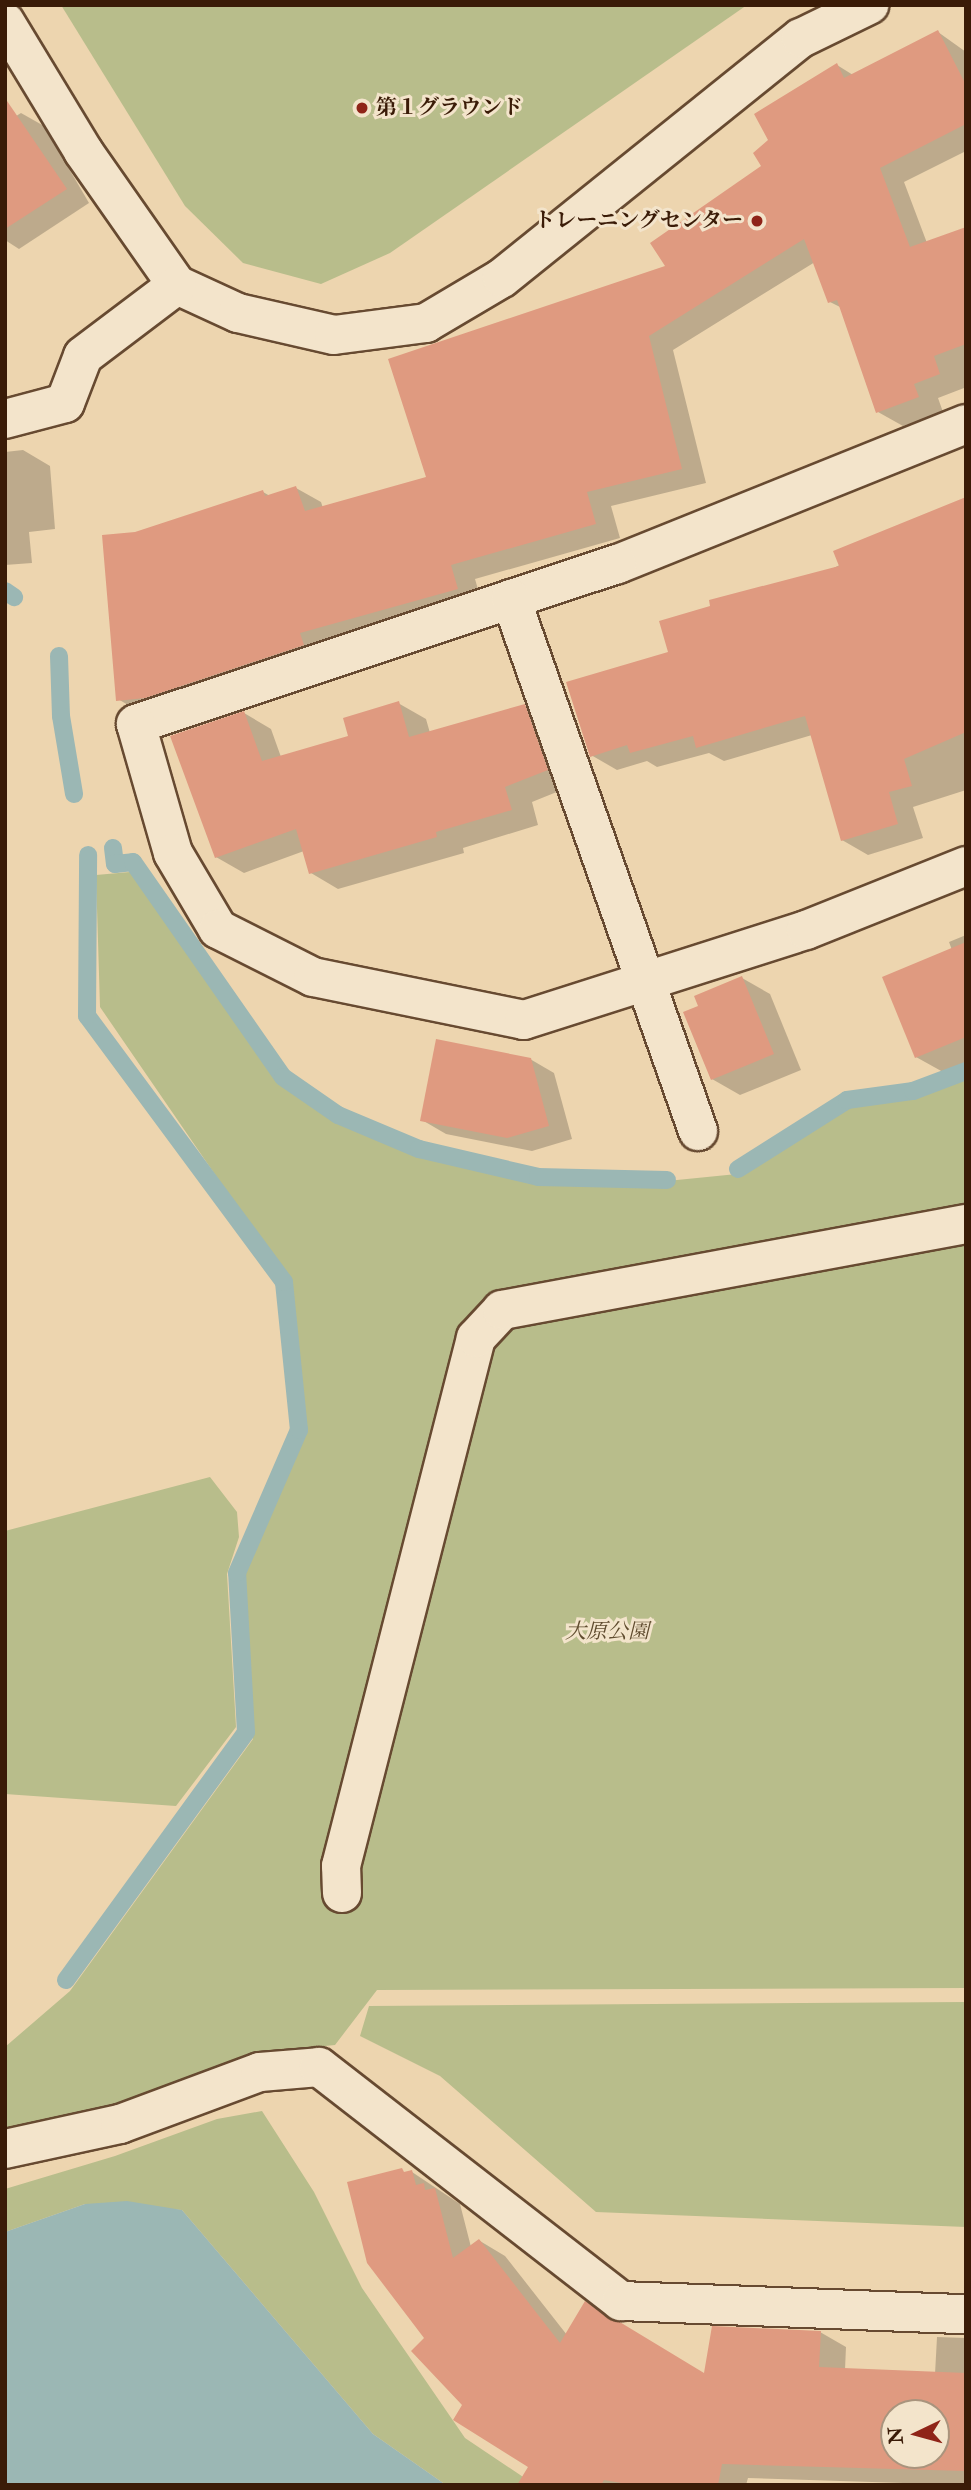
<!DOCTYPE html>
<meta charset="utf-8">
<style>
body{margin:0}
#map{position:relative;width:971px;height:2490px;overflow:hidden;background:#edd5af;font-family:"IM FELL Double Pica","Noto Serif JP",serif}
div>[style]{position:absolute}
.green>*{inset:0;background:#b8bd8b}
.water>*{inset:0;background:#9bb7b4}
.shadow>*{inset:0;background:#0003}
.stream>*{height:18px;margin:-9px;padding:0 9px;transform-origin:9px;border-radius:9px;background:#9bb7b4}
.building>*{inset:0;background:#df9a80}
.roads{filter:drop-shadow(2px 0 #674a31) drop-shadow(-2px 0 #674a31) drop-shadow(0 2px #674a31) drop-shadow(0 -2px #674a31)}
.pedestrian>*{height:38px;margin:-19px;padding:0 19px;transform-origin:19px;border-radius:19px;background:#f3e4cb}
.minor>*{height:38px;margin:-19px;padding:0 19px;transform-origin:19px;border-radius:19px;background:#f3e4cb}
.dots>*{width:19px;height:19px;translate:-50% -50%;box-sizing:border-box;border:4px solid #f3e4cb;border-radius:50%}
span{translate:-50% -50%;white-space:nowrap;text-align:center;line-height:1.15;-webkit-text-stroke:6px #f3e4cb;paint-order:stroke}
.poi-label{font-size:21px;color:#3a1b07;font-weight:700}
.left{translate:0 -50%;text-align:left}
.right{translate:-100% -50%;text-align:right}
.park-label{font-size:21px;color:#604c2f;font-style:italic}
.frame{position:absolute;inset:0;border:7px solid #3a1b07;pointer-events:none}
.north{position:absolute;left:880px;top:2399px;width:70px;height:70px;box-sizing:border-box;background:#f3e4cb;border:2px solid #a9947d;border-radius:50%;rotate:265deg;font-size:19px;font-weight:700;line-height:28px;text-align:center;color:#3a1b07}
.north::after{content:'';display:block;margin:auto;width:24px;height:32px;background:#8f2418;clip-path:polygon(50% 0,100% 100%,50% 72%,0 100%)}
</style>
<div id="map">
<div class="green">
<div style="clip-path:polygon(61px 5px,747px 5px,390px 253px,321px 284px,243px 263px,185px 206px)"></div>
<div style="clip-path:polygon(130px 872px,283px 1078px,338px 1117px,419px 1150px,538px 1179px,667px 1181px,737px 1174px,846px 1105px,912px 1096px,966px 1076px,966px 1988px,377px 1990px,335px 2045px,255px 2053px,132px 2102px,5px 2129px,5px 2047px,70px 1991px,253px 1739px,242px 1576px,304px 1429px,288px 1281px,100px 1007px,96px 875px)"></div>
<div style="clip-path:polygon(210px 1477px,237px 1512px,239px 1537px,227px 1574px,236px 1727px,176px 1806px,5px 1794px,5px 1531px)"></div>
<div style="clip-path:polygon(966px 2002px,966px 2227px,596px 2212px,440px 2076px,360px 2036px,369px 2006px)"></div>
<div style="clip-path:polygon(262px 2111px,314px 2192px,362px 2288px,465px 2438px,535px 2485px,446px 2485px,373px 2434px,182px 2210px,85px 2204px,5px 2232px,5px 2189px,115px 2156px,217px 2119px)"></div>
</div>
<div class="water">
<div style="clip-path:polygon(127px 2201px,182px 2210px,373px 2434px,446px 2485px,5px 2485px,5px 2232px,85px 2204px)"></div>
</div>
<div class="shadow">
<div style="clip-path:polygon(938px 32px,966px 52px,966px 151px,904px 182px,927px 243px,966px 229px,966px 383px,964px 388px,938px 398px,943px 412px,903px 426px,878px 412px,842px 308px,830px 302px,815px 262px,673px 350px,706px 483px,611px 506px,620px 538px,475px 579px,482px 603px,143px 714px,118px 699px,135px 534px,263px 492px,270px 496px,296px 488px,321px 502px,323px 508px,428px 478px,668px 267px,763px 166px,770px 140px,837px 65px,853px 75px)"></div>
<div style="clip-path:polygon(21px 113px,44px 126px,89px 203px,19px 249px,5px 240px,5px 123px)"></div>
<div style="clip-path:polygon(23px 450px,50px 466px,55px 529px,29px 532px,32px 563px,5px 565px,5px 452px)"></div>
<div style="clip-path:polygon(966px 499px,966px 790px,913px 807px,923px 838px,868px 855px,842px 840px,812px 735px,724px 761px,709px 753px,657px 767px,647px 761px,617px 770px,591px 755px,671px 653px)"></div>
<div style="clip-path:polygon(398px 703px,426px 719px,430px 733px,524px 706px,552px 721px,574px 785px,532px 802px,538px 825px,463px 848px,464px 853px,338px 889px,311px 873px,304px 851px,244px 873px,216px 857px,244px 713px,271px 729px,281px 757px,350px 737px)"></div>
<div style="clip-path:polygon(966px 935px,966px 1063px,943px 1072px,916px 1057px,952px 950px,949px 942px)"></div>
<div style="clip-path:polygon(742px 978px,770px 994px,801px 1070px,740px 1095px,712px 1079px,700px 1007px)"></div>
<div style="clip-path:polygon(530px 1059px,554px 1073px,572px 1139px,532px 1151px,446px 1134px,422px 1120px)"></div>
<div style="clip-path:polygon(evenodd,412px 2172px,460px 2204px,471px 2247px,480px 2241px,505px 2256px,567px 2335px,705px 2375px,820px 2332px,846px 2347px,845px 2370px,935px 2374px,937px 2337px,966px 2338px,966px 2485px,748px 2478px,746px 2485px,547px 2485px,464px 2404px,426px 2338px,412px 2172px,894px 2413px,936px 2413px,936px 2455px,894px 2455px,894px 2413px)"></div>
</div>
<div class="stream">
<div style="left:5px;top:591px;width:11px;rotate:34deg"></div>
<div style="left:59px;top:656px;width:60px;rotate:88.1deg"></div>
<div style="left:61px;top:716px;width:79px;rotate:80.5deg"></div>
<div style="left:113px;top:848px;width:16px;rotate:83deg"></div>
<div style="left:115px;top:864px;width:18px;rotate:-6deg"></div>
<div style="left:133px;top:862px;width:262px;rotate:55.1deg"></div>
<div style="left:283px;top:1077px;width:67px;rotate:34.6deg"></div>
<div style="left:338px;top:1115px;width:88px;rotate:22.8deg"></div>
<div style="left:419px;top:1149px;width:122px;rotate:13.2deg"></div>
<div style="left:538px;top:1177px;width:129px;rotate:1.3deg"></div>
<div style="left:738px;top:1169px;width:129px;rotate:-32.3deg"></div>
<div style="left:847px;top:1100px;width:67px;rotate:-7.8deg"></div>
<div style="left:913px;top:1091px;width:57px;rotate:-20.7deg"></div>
<div style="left:66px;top:1980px;width:306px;rotate:-54deg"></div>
<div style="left:246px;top:1732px;width:159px;rotate:-93.2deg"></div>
<div style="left:237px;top:1573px;width:156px;rotate:-66.6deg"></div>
<div style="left:299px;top:1430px;width:149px;rotate:-95.8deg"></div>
<div style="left:284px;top:1282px;width:331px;rotate:-126.5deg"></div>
<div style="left:87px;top:1016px;width:161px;rotate:-89.6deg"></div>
</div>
<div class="building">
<div style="clip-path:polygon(938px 30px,966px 85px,966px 124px,880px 168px,910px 247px,966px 227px,966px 344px,934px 356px,940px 374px,914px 384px,919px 397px,876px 413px,837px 300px,828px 303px,804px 239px,649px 336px,682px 469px,587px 492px,596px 524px,451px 565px,458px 589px,300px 633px,304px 645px,145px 698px,116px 701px,102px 535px,135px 532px,263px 490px,265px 496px,296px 486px,305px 511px,426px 477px,388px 359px,665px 266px,650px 243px,761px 166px,753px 153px,768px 140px,754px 114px,837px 63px,844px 78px)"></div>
<div style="clip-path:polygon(5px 98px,67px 189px,5px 229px)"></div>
<div style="clip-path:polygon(966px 497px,966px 732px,904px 759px,912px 786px,889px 792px,898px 824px,841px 841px,805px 716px,696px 748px,693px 736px,630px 753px,627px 745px,590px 757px,566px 682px,668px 652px,659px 621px,710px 606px,709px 600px,839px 566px,833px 551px)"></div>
<div style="clip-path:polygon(399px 701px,409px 737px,525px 704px,548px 770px,505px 787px,512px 810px,436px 832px,437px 837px,309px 874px,296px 829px,215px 858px,170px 736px,244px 711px,262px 761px,348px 736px,343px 718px)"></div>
<div style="clip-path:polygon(966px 942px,966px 1037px,915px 1058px,882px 977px)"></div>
<div style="clip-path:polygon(742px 976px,774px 1054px,711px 1080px,683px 1012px,698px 1006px,694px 996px)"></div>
<div style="clip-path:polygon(436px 1039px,531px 1058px,549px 1126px,507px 1138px,420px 1121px)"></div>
<div style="clip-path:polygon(evenodd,402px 2168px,404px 2172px,412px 2170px,416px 2185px,424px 2183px,425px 2190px,435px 2188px,453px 2258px,479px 2239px,560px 2343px,585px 2301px,704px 2373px,712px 2326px,821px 2331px,819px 2367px,966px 2373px,966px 2471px,722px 2464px,718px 2485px,633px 2485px,604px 2480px,601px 2485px,517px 2485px,528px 2467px,453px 2420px,462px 2405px,411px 2351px,424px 2338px,367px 2263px,347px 2182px,402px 2168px,894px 2413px,936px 2413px,936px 2455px,894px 2455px,894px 2413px)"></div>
</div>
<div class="roads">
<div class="pedestrian">
<div style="left:342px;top:1893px;width:27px;rotate:-92deg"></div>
<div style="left:341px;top:1866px;width:545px;rotate:-75.66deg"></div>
<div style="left:476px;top:1338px;width:38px;rotate:-47deg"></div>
<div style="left:502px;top:1310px;width:472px;rotate:-10.5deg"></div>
</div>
<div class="minor">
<div style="left:5px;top:22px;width:151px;rotate:58.8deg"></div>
<div style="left:83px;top:151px;width:164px;rotate:55deg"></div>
<div style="left:177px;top:285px;width:67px;rotate:24.7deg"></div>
<div style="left:238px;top:313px;width:98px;rotate:12.9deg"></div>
<div style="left:334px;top:335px;width:93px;rotate:-7.4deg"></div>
<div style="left:426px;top:323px;width:88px;rotate:-30.6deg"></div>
<div style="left:502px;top:278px;width:383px;rotate:-38.8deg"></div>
<div style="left:801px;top:38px;width:76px;rotate:-25.9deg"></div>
<div style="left:5px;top:419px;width:62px;rotate:-14.9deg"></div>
<div style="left:65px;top:403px;width:50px;rotate:-69deg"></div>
<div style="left:83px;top:356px;width:118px;rotate:-37.1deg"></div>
<div style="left:966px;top:424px;width:376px;rotate:158.1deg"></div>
<div style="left:617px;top:564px;width:507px;rotate:161.6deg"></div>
<div style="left:136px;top:724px;width:134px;rotate:74deg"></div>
<div style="left:173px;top:853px;width:88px;rotate:59.4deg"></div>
<div style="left:218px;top:929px;width:106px;rotate:26.8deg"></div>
<div style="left:313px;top:977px;width:215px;rotate:11.5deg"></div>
<div style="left:524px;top:1020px;width:296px;rotate:-17.7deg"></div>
<div style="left:806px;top:930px;width:172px;rotate:-21.8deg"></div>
<div style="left:511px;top:599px;width:564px;rotate:70.63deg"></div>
<div style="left:5px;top:2149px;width:118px;rotate:-12.3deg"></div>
<div style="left:120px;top:2124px;width:149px;rotate:-20.4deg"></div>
<div style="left:260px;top:2072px;width:59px;rotate:-4.8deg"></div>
<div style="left:319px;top:2067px;width:382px;rotate:37.8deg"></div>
<div style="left:621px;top:2301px;width:345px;rotate:2.2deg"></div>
</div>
</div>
<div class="dots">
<div style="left:362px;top:108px;background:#8f2418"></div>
<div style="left:757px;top:221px;background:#8f2418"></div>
</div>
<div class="poi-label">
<span class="left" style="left:376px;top:108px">第１グラウンド</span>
<span class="right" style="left:743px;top:221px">トレーニングセンター</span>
</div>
<div class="park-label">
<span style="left:607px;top:1632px">大原公園</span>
</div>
<div class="frame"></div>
<div class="north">N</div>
</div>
